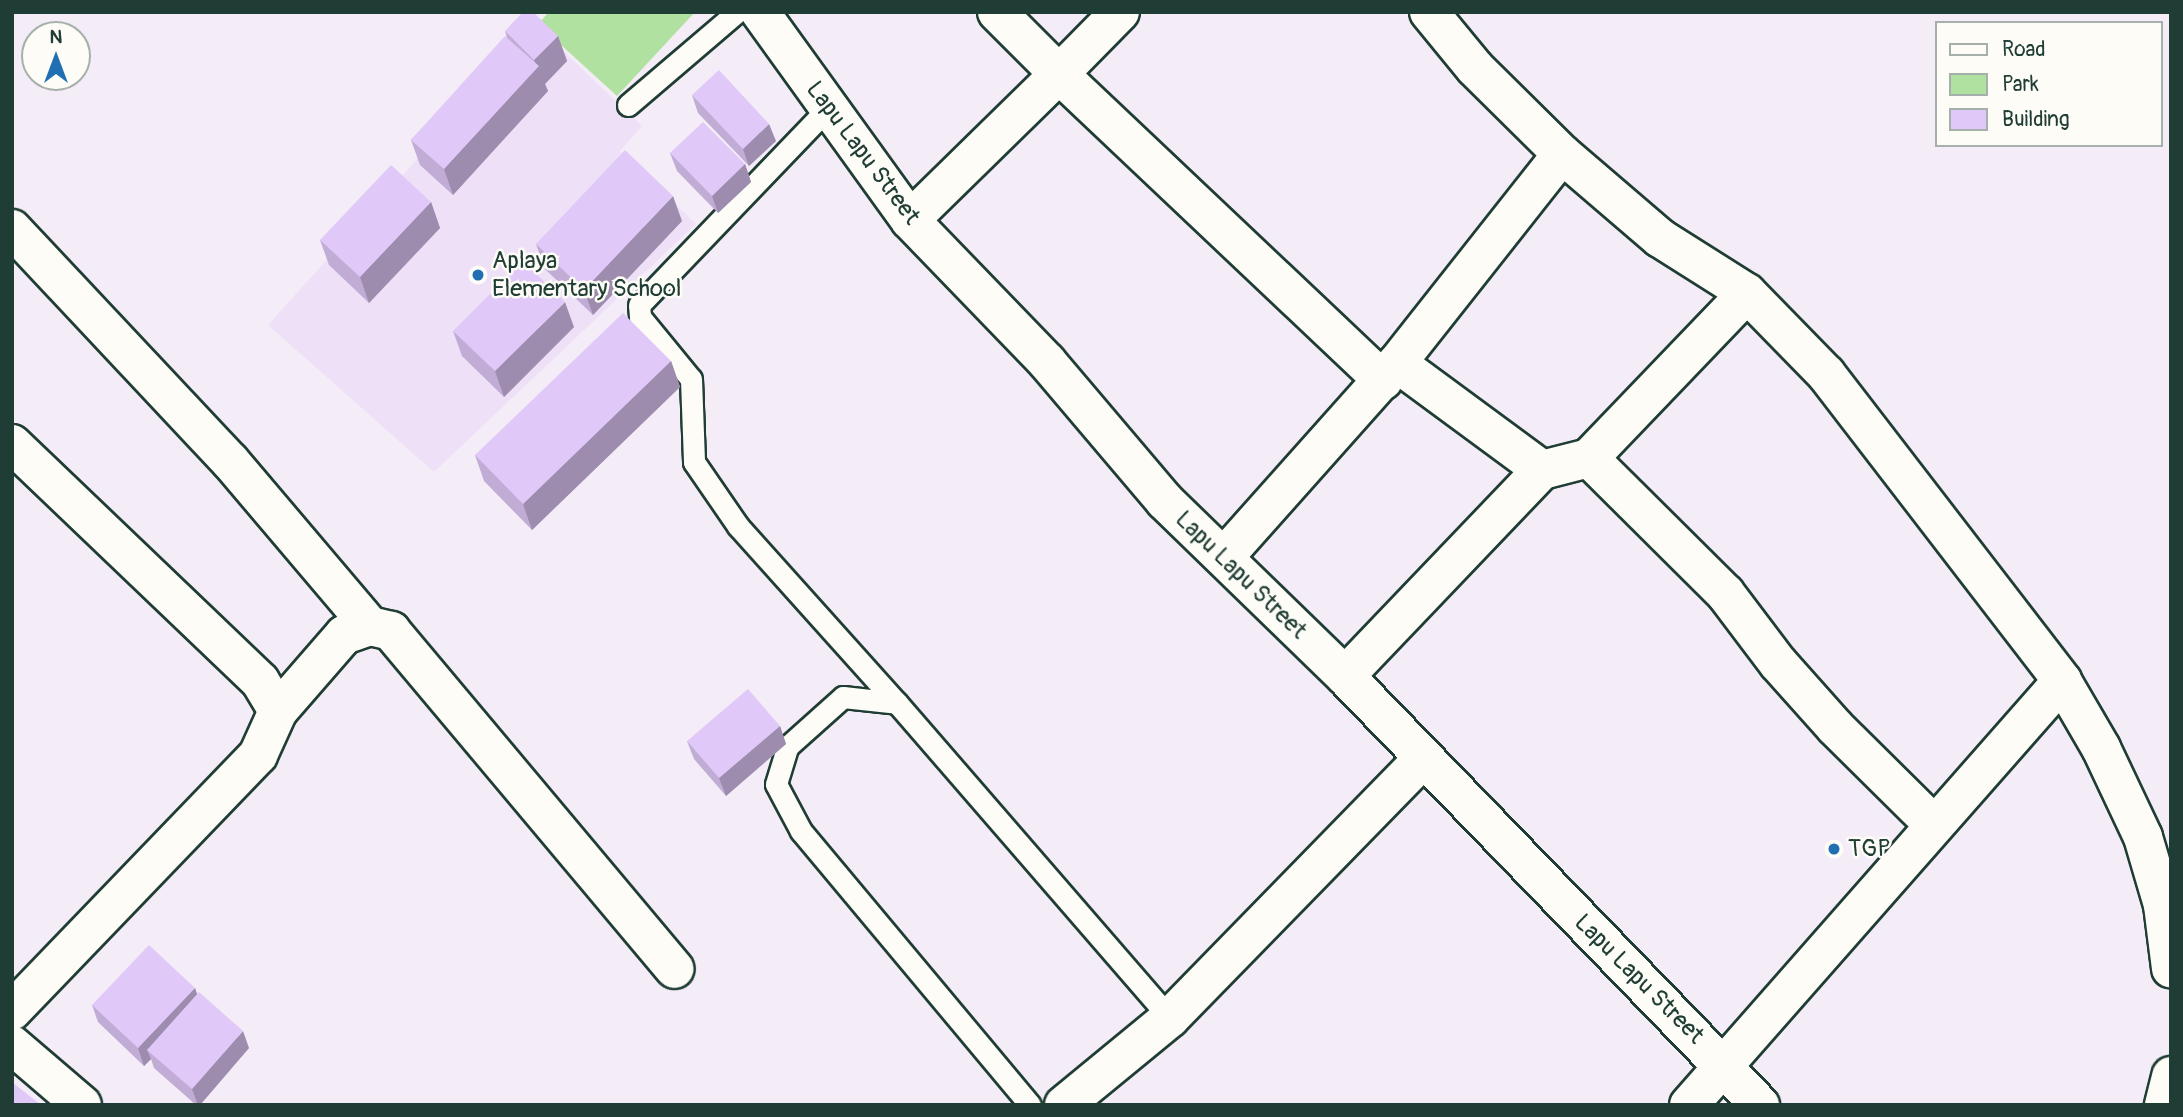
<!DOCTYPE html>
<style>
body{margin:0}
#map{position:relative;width:2183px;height:1117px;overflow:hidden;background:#f4ecf7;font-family:Pangolin,sans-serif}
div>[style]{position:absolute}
.built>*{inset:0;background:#eee1f7}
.green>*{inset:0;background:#b1e1a0}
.roads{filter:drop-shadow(2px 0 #1f3d34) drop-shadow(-2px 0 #1f3d34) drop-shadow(0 2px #1f3d34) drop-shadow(0 -2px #1f3d34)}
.service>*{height:21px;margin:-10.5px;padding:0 10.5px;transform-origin:10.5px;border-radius:10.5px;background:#fdfcf7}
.minor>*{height:38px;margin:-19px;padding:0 19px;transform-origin:19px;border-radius:19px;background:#fdfcf7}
.wall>*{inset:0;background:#c1acd5}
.shaded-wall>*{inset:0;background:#9d8cae}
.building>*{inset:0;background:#e0c8f8}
.dots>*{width:19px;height:19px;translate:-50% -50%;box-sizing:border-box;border:4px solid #fdfcf7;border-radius:50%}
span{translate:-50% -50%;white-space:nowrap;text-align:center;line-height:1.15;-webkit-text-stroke:5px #fdfcf7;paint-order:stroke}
.street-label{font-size:24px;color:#1f3d34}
.poi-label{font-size:24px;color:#1f3d34}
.left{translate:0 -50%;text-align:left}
.frame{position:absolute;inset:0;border:14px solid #1f3d34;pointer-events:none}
.legend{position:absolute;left:1935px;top:21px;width:228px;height:126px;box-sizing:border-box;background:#fdfcf7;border:2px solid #a4b0a9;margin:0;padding:9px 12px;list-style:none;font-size:21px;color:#1f3d34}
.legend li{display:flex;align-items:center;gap:14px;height:35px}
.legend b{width:35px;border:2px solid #a4b0a9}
.north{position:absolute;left:21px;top:21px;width:70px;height:70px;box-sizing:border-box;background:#fdfcf7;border:2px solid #a4b0a9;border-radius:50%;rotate:0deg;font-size:19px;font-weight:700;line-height:28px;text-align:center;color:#1f3d34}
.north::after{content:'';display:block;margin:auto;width:24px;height:32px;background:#1f6fb2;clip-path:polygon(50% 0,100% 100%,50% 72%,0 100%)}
</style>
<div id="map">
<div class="built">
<div style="clip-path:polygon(537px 26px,642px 126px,620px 151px,696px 224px,434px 472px,268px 325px)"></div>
</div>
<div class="green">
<div style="clip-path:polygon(549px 12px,695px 12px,617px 96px,538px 24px)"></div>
</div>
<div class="roads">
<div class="service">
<div style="left:628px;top:105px;width:143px;rotate:-40.5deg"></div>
<div style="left:829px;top:107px;width:274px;rotate:133.8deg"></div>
<div style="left:639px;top:305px;width:12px;rotate:85deg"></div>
<div style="left:640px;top:317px;width:80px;rotate:50.6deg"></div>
<div style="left:691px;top:379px;width:83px;rotate:87.9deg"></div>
<div style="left:694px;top:462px;width:78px;rotate:55.5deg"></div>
<div style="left:738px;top:526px;width:238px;rotate:48.1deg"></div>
<div style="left:1030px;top:1105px;width:357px;rotate:-129.9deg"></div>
<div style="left:801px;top:831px;width:53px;rotate:-118deg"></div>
<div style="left:776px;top:784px;width:39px;rotate:-73deg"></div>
<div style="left:787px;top:747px;width:75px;rotate:-41.8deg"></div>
<div style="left:843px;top:697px;width:54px;rotate:6.3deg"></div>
<div style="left:897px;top:703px;width:417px;rotate:49.1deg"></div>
</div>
<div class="minor">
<div style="left:760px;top:12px;width:256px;rotate:54.2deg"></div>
<div style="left:910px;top:220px;width:197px;rotate:46deg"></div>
<div style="left:1047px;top:362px;width:182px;rotate:49.7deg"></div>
<div style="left:1165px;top:501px;width:251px;rotate:44.2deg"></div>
<div style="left:1345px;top:676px;width:597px;rotate:45.95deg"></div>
<div style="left:997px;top:12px;width:88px;rotate:45deg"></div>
<div style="left:1059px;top:74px;width:87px;rotate:-45.5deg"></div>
<div style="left:1429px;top:12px;width:72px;rotate:50.6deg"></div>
<div style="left:1475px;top:68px;width:122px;rotate:44.7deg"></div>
<div style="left:1562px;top:154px;width:129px;rotate:40.6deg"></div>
<div style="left:1660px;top:238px;width:103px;rotate:32.3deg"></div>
<div style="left:1747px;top:293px;width:113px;rotate:45.7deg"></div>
<div style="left:1826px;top:374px;width:387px;rotate:52.4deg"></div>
<div style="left:2062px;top:681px;width:78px;rotate:59.8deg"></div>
<div style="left:2101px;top:748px;width:98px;rotate:64.7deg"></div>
<div style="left:2143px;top:837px;width:71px;rotate:73.6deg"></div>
<div style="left:2163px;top:905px;width:64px;rotate:82.8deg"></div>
<div style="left:910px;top:220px;width:209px;rotate:-44.4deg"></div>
<div style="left:1059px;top:74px;width:446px;rotate:43.4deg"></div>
<div style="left:12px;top:229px;width:318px;rotate:46.8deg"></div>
<div style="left:230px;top:461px;width:216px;rotate:49.7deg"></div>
<div style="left:1397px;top:363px;width:266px;rotate:-51.7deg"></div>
<div style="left:12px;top:444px;width:343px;rotate:43.7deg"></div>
<div style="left:260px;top:681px;width:35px;rotate:59deg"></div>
<div style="left:278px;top:711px;width:48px;rotate:114.4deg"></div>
<div style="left:258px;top:755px;width:355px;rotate:133.9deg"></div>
<div style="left:1589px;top:458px;width:192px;rotate:44.8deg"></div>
<div style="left:1725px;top:593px;width:88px;rotate:52.9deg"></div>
<div style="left:1778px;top:663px;width:86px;rotate:48.3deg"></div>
<div style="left:1835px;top:727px;width:139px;rotate:44.7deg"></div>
<div style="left:1224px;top:557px;width:260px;rotate:-48.3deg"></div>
<div style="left:1397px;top:363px;width:180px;rotate:36.4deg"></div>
<div style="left:1345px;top:676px;width:285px;rotate:-46.3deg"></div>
<div style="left:1542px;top:470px;width:49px;rotate:-14.3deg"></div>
<div style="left:1589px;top:458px;width:228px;rotate:-46.2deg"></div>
<div style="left:278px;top:711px;width:101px;rotate:-49deg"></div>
<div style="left:344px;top:635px;width:28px;rotate:-19deg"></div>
<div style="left:370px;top:626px;width:22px;rotate:13deg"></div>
<div style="left:391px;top:631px;width:441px;rotate:50deg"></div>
<div style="left:12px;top:1045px;width:92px;rotate:40.6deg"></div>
<div style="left:1064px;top:1105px;width:137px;rotate:-39.4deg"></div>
<div style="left:1170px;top:1018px;width:362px;rotate:-45.7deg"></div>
<div style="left:1689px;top:1105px;width:565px;rotate:-48.66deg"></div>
<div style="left:2164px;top:1105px;width:30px;rotate:-76deg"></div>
</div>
</div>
<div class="wall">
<div style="clip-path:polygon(505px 31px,558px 36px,567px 61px,545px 84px,548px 91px,453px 195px,420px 165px,411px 140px,507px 38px)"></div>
<div style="clip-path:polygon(692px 95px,776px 141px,749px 166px,698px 113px)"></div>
<div style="clip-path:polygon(670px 153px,745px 164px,751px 182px,718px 213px,677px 171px)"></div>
<div style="clip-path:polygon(431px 202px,440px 228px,369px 303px,329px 265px,320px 240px)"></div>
<div style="clip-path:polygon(682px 221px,593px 315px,545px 269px,536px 244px)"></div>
<div style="clip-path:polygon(574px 327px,504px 397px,462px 356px,453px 331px)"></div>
<div style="clip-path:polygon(671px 361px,680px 387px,532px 530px,484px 481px,475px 455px)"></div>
<div style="clip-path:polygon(780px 726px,786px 744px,726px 796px,694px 759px,687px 741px)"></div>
<div style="clip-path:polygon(195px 988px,197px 994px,249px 1048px,200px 1105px,196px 1105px,154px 1068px,151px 1059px,144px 1066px,98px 1022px,92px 1005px)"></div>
</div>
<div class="shaded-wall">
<div style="clip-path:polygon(558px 36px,567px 61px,545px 84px,548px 91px,453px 195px,444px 169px,537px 67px,534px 60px)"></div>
<div style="clip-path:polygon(769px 124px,776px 141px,749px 166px,743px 149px)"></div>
<div style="clip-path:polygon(745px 164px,751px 182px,718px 213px,712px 196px)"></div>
<div style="clip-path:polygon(673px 196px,682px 221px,593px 315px,584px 290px)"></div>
<div style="clip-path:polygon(431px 202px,440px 228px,369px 303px,360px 277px)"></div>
<div style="clip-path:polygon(565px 302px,574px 327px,504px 397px,495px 371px)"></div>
<div style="clip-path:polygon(671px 361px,680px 387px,532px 530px,523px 504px)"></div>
<div style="clip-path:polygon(780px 726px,786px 744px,726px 796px,719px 778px)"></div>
<div style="clip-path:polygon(195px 988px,201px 1006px,147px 1050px,151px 1059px,144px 1066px,138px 1048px)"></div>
<div style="clip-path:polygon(243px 1031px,249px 1048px,200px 1105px,198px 1105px,192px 1089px)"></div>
</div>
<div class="building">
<div style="clip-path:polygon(523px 12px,533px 12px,558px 36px,534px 60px,505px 31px)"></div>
<div style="clip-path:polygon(505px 36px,539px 66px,444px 169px,411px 140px)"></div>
<div style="clip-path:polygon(719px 70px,769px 124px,743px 149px,692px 95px)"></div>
<div style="clip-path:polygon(703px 122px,745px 164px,712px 196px,670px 153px)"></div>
<div style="clip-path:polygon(625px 150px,673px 196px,584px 290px,536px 244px)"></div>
<div style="clip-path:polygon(391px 165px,431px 202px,360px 277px,320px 240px)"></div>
<div style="clip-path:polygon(523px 261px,565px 302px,495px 371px,453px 331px)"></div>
<div style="clip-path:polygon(623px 313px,671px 361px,523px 504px,475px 455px)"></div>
<div style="clip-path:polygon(748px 689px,780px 726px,719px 778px,687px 741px)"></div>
<div style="clip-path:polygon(149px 945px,195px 988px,138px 1048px,92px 1005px)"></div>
<div style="clip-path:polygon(199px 992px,243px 1031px,192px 1089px,147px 1050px)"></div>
<div style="clip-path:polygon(12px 1082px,41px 1105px,12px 1105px)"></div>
</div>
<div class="dots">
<div style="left:478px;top:275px;background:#1f6fb2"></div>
<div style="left:1834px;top:849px;background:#1f6fb2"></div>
</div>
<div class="street-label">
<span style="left:863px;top:153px;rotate:53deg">Lapu Lapu Street</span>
<span style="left:1241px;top:575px;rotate:44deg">Lapu Lapu Street</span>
<span style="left:1639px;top:979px;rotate:45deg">Lapu Lapu Street</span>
</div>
<div class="poi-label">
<span class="left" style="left:492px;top:275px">Aplaya<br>Elementary School</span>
<span class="left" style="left:1848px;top:849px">TGP</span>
</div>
<div class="frame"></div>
<ul class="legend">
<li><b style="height:9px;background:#fdfcf7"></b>Road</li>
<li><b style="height:19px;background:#b1e1a0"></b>Park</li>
<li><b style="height:19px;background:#e0c8f8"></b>Building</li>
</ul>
<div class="north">N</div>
</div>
